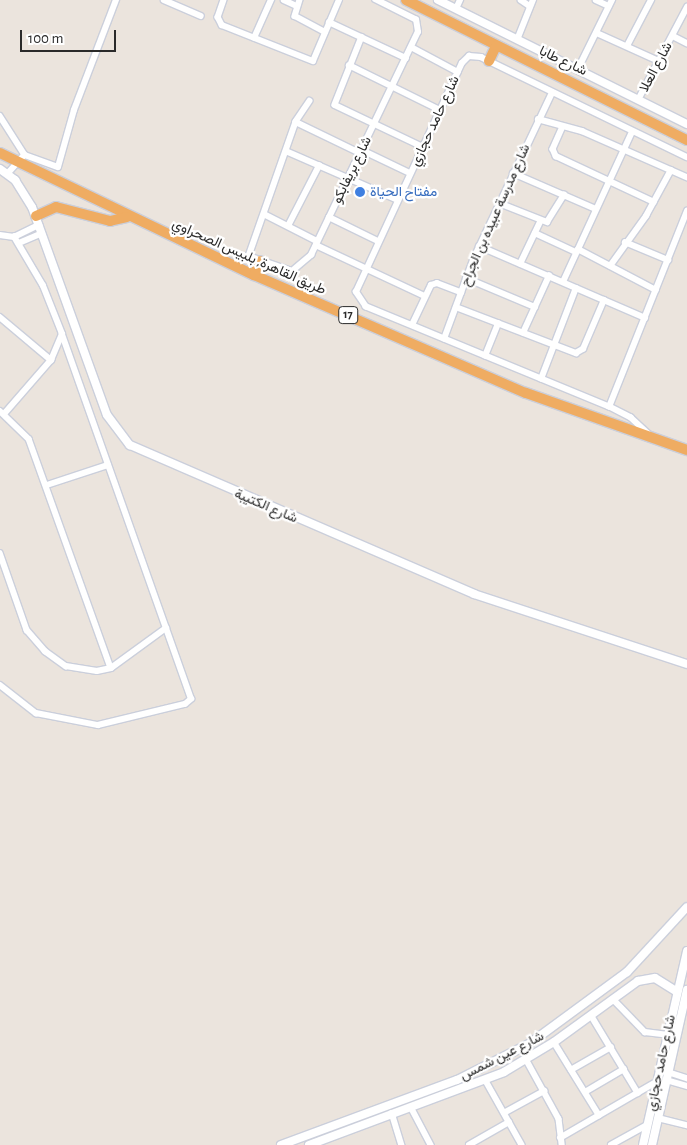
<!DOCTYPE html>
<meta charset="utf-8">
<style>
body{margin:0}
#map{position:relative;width:687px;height:1145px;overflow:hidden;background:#ebe4dd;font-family:"Alegreya Sans",Vazirmatn,sans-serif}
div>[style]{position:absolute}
.roads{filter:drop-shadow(1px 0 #cbcfdb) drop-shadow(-1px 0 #cbcfdb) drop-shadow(0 1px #cbcfdb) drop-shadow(0 -1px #cbcfdb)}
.minor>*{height:5.5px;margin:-2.75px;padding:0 2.75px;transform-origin:2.75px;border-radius:2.75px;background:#fff}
.tertiary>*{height:8px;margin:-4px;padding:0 4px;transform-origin:4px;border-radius:4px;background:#fff}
.trunk>*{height:10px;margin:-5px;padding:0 5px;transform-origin:5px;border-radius:5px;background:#efac62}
.dots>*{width:14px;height:14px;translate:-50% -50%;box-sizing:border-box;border:2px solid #fff;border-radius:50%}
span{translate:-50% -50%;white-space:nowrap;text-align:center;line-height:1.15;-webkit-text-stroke:4.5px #fff;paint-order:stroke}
.shield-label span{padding:1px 4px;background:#fff;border:1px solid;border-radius:4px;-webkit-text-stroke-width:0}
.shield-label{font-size:12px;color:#2a2a2a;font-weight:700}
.street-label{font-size:14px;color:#2a2a2a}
.shop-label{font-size:14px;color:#366cbe}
.left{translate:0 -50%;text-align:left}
.scale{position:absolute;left:20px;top:30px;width:96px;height:22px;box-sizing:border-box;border:2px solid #2a2a2a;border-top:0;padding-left:6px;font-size:15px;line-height:18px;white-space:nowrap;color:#2a2a2a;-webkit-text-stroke:4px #fff;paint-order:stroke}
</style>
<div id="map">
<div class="roads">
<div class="minor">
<div style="left:164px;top:0;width:40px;rotate:23.4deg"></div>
<div style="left:224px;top:0;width:18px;rotate:109deg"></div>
<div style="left:218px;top:17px;width:9px;rotate:63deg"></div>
<div style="left:222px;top:25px;width:98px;rotate:21.6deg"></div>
<div style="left:313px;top:61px;width:66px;rotate:-66.9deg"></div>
<div style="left:284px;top:0;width:14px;rotate:25deg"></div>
<div style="left:300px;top:0;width:17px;rotate:107deg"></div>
<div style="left:295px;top:16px;width:34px;rotate:28deg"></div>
<div style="left:521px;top:0;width:11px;rotate:34deg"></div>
<div style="left:596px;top:0;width:14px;rotate:25deg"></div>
<div style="left:456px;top:9px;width:10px;rotate:-66deg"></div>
<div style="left:329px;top:22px;width:85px;rotate:25.1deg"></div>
<div style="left:597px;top:33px;width:68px;rotate:24.3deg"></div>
<div style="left:673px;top:36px;width:16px;rotate:27deg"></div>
<div style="left:362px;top:37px;width:73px;rotate:111.7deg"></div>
<div style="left:335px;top:105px;width:98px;rotate:25.5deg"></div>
<div style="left:254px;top:38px;width:42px;rotate:-65.9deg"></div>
<div style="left:517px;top:40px;width:43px;rotate:-68.2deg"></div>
<div style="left:627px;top:46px;width:52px;rotate:-62.4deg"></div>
<div style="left:411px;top:47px;width:53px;rotate:28deg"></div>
<div style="left:349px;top:65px;width:102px;rotate:26.3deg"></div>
<div style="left:579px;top:67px;width:75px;rotate:-63.8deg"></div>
<div style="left:638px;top:100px;width:105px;rotate:-62.2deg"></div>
<div style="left:310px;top:101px;width:25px;rotate:124deg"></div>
<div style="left:296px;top:122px;width:142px;rotate:109.3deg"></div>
<div style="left:249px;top:256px;width:46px;rotate:19.2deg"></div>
<div style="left:292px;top:271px;width:25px;rotate:-40deg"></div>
<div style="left:311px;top:255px;width:247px;rotate:-64.4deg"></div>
<div style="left:418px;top:32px;width:12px;rotate:-99deg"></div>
<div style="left:416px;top:20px;width:45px;rotate:-153.4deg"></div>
<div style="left:0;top:116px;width:46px;rotate:57.3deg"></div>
<div style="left:25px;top:155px;width:25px;rotate:132deg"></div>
<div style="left:538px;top:119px;width:46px;rotate:15.3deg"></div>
<div style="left:582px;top:131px;width:115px;rotate:23.7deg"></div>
<div style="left:296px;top:122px;width:71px;rotate:25.8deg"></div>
<div style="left:562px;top:129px;width:22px;rotate:114deg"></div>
<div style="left:553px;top:149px;width:8px;rotate:67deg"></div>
<div style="left:556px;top:156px;width:108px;rotate:25.1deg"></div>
<div style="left:362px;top:150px;width:53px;rotate:25.6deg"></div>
<div style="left:286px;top:151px;width:122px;rotate:23.6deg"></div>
<div style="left:25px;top:155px;width:35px;rotate:20deg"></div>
<div style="left:58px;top:167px;width:59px;rotate:-74.3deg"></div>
<div style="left:74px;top:110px;width:118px;rotate:-69.1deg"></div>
<div style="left:513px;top:173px;width:90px;rotate:23.4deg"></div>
<div style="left:499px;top:203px;width:52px;rotate:21.6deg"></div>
<div style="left:547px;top:222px;width:32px;rotate:-58deg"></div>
<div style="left:264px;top:214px;width:59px;rotate:27deg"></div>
<div style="left:329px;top:217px;width:55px;rotate:26.1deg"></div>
<div style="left:288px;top:226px;width:68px;rotate:-62.7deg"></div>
<div style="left:535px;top:233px;width:45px;rotate:24.9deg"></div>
<div style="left:0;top:235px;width:14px;rotate:8deg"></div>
<div style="left:14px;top:237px;width:28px;rotate:-26deg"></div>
<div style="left:625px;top:242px;width:47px;rotate:22.7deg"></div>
<div style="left:19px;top:243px;width:25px;rotate:-23deg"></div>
<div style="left:316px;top:245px;width:120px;rotate:25.1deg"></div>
<div style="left:479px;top:246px;width:181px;rotate:23.4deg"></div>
<div style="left:578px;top:249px;width:88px;rotate:27.7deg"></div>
<div style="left:520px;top:264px;width:47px;rotate:-64.5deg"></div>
<div style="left:610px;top:266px;width:62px;rotate:-54.2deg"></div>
<div style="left:646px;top:216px;width:52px;rotate:-61.5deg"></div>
<div style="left:466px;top:278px;width:75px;rotate:22.8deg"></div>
<div style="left:563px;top:282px;width:165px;rotate:-65.3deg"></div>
<div style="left:456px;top:307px;width:129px;rotate:21deg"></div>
<div style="left:576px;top:353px;width:8px;rotate:-30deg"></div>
<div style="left:583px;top:349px;width:53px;rotate:-66.8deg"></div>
<div style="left:0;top:317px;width:67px;rotate:40.1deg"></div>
<div style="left:412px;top:325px;width:44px;rotate:-64.6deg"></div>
<div style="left:431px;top:285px;width:6px;rotate:-18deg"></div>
<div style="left:437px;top:283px;width:26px;rotate:21deg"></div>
<div style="left:523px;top:333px;width:63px;rotate:-65.5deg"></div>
<div style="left:444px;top:339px;width:84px;rotate:-69.8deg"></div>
<div style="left:473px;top:260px;width:185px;rotate:-64.7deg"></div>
<div style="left:485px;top:356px;width:35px;rotate:-68deg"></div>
<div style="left:541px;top:379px;width:97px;rotate:-69deg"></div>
<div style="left:609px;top:407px;width:211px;rotate:-68.3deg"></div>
<div style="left:0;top:411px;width:40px;rotate:44deg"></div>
<div style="left:29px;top:439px;width:243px;rotate:70.3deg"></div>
<div style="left:4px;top:414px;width:72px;rotate:-49deg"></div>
<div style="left:51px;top:360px;width:28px;rotate:-67deg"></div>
<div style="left:649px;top:435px;width:25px;rotate:-137deg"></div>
<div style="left:631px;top:418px;width:25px;rotate:-153deg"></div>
<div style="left:609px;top:407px;width:263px;rotate:-157.6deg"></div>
<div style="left:366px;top:307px;width:18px;rotate:-124deg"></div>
<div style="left:356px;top:292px;width:252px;rotate:-65.2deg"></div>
<div style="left:462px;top:63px;width:10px;rotate:-45deg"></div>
<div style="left:469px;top:56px;width:12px;rotate:5deg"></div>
<div style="left:481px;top:57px;width:229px;rotate:25.9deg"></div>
<div style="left:47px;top:485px;width:64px;rotate:-18.2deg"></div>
<div style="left:0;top:553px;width:82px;rotate:70.7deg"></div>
<div style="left:27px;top:630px;width:28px;rotate:49deg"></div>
<div style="left:45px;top:651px;width:26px;rotate:36deg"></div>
<div style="left:66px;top:666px;width:31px;rotate:9deg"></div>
<div style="left:97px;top:671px;width:14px;rotate:-12deg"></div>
<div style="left:111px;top:668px;width:68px;rotate:-36deg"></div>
<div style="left:0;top:685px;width:46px;rotate:37.9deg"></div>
<div style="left:36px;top:713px;width:63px;rotate:11deg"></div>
<div style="left:98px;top:725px;width:89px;rotate:-13.6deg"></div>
<div style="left:185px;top:704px;width:8px;rotate:-40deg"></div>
<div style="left:191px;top:699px;width:387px;rotate:-109.5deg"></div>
<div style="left:62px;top:334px;width:52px;rotate:-111.6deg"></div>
<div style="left:43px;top:286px;width:57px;rotate:-120.6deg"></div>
<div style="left:613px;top:999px;width:46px;rotate:45.9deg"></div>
<div style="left:645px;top:1032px;width:23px;rotate:7deg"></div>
<div style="left:591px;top:1015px;width:91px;rotate:58.9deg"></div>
<div style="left:554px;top:1042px;width:86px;rotate:58.3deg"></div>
<div style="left:526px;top:1059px;width:68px;rotate:61.2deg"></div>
<div style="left:559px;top:1119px;width:26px;rotate:83deg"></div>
<div style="left:571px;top:1070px;width:46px;rotate:-29.9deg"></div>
<div style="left:668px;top:1072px;width:20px;rotate:18deg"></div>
<div style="left:666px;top:1080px;width:22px;rotate:16deg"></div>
<div style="left:486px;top:1081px;width:73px;rotate:60.6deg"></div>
<div style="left:585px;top:1092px;width:45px;rotate:-30.5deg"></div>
<div style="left:411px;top:1107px;width:43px;rotate:62.2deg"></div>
<div style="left:392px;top:1113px;width:34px;rotate:73deg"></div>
<div style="left:504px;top:1113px;width:46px;rotate:-28.8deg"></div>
<div style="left:658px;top:1118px;width:30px;rotate:14deg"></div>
<div style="left:560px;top:1138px;width:113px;rotate:-30.2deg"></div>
<div style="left:469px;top:1145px;width:46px;rotate:-29.9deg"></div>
<div style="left:611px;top:1145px;width:41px;rotate:-29.1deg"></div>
</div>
<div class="tertiary">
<div style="left:438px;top:0;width:278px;rotate:26.5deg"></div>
<div style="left:0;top:169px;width:19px;rotate:36deg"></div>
<div style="left:15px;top:180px;width:32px;rotate:58deg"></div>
<div style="left:32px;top:207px;width:221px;rotate:70.2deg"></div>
<div style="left:107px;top:415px;width:38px;rotate:53deg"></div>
<div style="left:130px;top:445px;width:375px;rotate:23.4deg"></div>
<div style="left:474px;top:594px;width:224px;rotate:18.2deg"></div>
<div style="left:281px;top:1145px;width:188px;rotate:-20.3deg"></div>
<div style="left:457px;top:1080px;width:80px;rotate:-26.6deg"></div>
<div style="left:529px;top:1044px;width:122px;rotate:-36.3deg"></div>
<div style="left:627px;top:972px;width:88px;rotate:-47.3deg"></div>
<div style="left:309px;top:1145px;width:208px;rotate:-20.5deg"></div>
<div style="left:504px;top:1072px;width:58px;rotate:-31deg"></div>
<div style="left:554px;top:1042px;width:104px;rotate:-36deg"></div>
<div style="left:638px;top:981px;width:17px;rotate:-10deg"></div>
<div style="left:655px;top:978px;width:25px;rotate:32deg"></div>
<div style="left:643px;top:1145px;width:199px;rotate:-77.2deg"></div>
<div style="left:652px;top:1145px;width:159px;rotate:-77.3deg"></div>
</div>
<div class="trunk">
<div style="left:406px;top:0;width:314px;rotate:26.5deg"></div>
<div style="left:489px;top:61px;width:17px;rotate:-65deg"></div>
<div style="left:0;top:153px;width:282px;rotate:25.7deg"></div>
<div style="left:254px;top:275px;width:296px;rotate:23.5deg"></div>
<div style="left:526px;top:393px;width:171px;rotate:19.5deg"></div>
<div style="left:36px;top:216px;width:22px;rotate:-24deg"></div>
<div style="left:56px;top:207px;width:56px;rotate:14.5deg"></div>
<div style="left:110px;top:221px;width:17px;rotate:-13deg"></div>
<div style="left:254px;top:275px;width:15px;rotate:-67deg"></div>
</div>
</div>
<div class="dots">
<div style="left:360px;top:192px;background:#3f7fe0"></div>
</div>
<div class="shield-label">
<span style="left:348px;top:315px">17</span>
</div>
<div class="street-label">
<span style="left:563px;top:61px;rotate:25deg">شارع طابا</span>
<span style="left:656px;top:67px;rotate:-62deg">شارع العلا</span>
<span style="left:435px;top:121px;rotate:-65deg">شارع حامد حجازي</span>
<span style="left:352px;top:170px;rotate:-64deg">شارع بريفابكو</span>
<span style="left:495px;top:215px;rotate:-66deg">شارع مدرسة عبيده بن الجراح</span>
<span style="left:249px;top:257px;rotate:24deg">طريق القاهرة, بلبيس الصحراوي</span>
<span style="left:266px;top:506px;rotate:23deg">شارع الكتيبة</span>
<span style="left:502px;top:1056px;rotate:-27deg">شارع عين شمس</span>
<span style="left:661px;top:1063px;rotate:-78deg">شارع حامد حجازي</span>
</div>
<div class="shop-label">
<span class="left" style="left:370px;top:192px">مفتاح الحياة</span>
</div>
<div class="scale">100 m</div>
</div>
